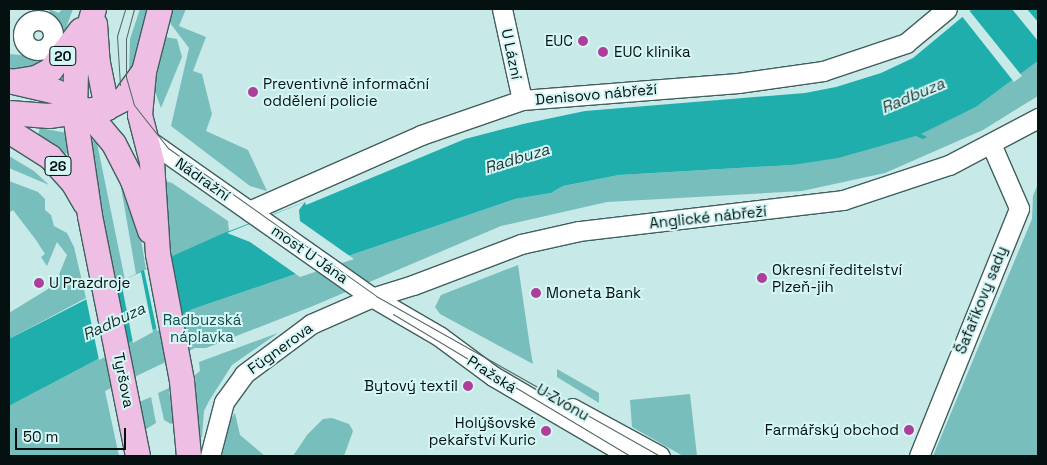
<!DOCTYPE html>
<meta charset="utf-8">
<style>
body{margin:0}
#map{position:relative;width:1047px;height:465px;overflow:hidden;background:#c7e9e8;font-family:"Space Grotesk",sans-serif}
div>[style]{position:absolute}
.green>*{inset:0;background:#78bebc}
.water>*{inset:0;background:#20aeac}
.pier>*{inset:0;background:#c7e9e8}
.roads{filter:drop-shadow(1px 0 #405f5e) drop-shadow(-1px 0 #405f5e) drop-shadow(0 1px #405f5e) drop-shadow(0 -1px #405f5e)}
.minor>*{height:19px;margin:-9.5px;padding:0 9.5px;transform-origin:9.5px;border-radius:9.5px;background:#fff}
.minor>.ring{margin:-9.5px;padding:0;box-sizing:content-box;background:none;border:19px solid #fff;border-radius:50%}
.major>*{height:24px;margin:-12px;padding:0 12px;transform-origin:12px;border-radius:12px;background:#efbee4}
.tram>*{height:1px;margin:-0.5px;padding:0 0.5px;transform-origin:0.5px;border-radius:0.5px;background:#536767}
.dots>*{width:14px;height:14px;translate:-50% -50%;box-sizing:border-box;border:2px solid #d4f7f5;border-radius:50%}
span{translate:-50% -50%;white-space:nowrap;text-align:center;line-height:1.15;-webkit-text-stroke:4px #d4f7f5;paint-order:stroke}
.shield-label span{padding:1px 4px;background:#d4f7f5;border:1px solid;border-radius:4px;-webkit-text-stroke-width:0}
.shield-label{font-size:14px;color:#051010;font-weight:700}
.poi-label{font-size:15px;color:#051010}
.right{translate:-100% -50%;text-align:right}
.left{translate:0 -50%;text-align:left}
.street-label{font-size:15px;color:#051010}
.park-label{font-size:15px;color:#174e4d}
.water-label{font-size:16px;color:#1c3231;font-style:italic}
.frame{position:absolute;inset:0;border:10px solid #051010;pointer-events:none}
.scale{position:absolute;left:15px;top:428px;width:111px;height:22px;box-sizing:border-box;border:2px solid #051010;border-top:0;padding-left:6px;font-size:15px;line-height:18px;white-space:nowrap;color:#051010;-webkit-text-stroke:4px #d4f7f5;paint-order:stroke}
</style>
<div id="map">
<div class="green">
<div style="clip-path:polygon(49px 9px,59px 13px,62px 9px,73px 9px,59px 47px,40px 66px,9px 72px,9px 54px,42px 57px,51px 53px,59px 42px)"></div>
<div style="clip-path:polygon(140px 9px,149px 9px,137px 69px,129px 74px,130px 39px)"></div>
<div style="clip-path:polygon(170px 9px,186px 9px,179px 26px,206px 37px,193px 71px,202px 74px,212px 114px,206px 131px,248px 150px,267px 191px,250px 186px,171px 126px,189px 48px,167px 19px)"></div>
<div style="clip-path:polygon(165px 37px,177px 39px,182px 57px,161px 108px,154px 89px)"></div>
<div style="clip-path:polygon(1038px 61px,1038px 96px,983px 130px,885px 173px,802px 191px,607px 202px,501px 226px,313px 306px,206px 348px,195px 348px,105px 391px,119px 456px,9px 456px,9px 406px,193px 309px,515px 199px,551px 193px,563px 186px,619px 175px,792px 165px,916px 136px,976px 107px)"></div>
<div style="clip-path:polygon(40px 128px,67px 133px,68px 153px,63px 154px,38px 135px)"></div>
<div style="clip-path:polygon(91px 139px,97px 143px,125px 280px,114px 285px,88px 142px)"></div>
<div style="clip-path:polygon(9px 156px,34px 171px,49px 185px,9px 168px)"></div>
<div style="clip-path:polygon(118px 170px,139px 228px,146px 269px,136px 274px)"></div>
<div style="clip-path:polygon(9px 181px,38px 192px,45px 199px,45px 210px,51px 215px,54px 226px,67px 233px,74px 247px,86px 298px,9px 339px,9px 313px,48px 289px,58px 277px,67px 255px,57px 242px,47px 266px,41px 257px,45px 254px,36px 240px,13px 210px,9px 213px)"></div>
<div style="clip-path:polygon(165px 181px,172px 183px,228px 221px,229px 232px,171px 257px)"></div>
<div style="clip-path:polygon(1038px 184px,1038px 456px,933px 456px,1032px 219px,1033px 196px)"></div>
<div style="clip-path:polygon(518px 265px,530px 347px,533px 364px,440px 314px,435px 307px,441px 295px)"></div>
<div style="clip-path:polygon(278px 333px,232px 365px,209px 401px,204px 411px,202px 437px,199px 437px,195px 375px,200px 371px,199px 362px)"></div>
<div style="clip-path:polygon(557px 369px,599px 393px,599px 403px,557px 377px)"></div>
<div style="clip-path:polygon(169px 388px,173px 423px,171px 424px,164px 420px,158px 393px)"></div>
<div style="clip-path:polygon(690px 394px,697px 456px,683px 456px,632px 427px,630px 400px)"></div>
<div style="clip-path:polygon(151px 397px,156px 423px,143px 431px,137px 403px)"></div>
<div style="clip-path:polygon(235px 413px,240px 435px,265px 456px,222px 456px,230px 420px)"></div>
<div style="clip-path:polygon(332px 418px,349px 424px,353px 431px,344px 456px,293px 456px,307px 435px,323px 419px)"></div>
</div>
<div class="water">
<div style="clip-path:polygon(972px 9px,1038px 9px,1038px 61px,976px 107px,921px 134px,927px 137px,923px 139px,916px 136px,838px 158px,792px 165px,619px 175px,563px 186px,551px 193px,515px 199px,193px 309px,9px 406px,9px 339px,159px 262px,224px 233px,305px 202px,306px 205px,465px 139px,523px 124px,585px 111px,805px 93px,836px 87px,881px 73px,913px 58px)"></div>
</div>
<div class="pier">
<div style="clip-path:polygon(968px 9px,1022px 76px,1014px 82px,961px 15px)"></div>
<div style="clip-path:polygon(1012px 9px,1027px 9px,1038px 22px,1038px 41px)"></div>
<div style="clip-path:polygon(305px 202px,299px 210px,300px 221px,354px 259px,300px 277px,250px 242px,227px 233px)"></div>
<div style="clip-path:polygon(171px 257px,183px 317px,157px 331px,144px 270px)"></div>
<div style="clip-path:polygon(141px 272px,153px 332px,133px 343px,121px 281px)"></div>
<div style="clip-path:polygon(116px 283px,129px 345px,99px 360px,86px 298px)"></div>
</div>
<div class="roads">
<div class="minor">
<div style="left:502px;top:9px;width:93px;rotate:77.6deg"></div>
<div class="ring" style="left:23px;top:20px;width:11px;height:11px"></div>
<div style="left:144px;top:137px;width:279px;rotate:35.1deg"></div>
<div style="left:372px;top:297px;width:78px;rotate:30.2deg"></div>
<div style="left:439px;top:336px;width:67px;rotate:36.5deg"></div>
<div style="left:493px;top:376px;width:159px;rotate:30.3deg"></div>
<div style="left:249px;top:211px;width:188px;rotate:-23.8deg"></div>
<div style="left:421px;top:135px;width:107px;rotate:-19.1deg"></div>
<div style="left:522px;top:100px;width:217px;rotate:-4.5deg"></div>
<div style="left:738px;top:83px;width:86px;rotate:-8deg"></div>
<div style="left:823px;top:71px;width:88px;rotate:-18.6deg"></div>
<div style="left:906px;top:43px;width:53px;rotate:-39.7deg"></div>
<div style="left:572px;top:408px;width:100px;rotate:28.6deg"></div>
<div style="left:210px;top:456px;width:56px;rotate:-75.5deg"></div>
<div style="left:224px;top:402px;width:34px;rotate:-54deg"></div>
<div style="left:244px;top:374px;width:84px;rotate:-36.7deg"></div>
<div style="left:311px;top:324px;width:62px;rotate:-23.7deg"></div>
<div style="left:368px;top:299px;width:47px;rotate:-17.3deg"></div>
<div style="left:413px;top:285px;width:116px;rotate:-20.8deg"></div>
<div style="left:521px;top:244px;width:59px;rotate:-12.6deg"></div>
<div style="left:579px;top:231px;width:266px;rotate:-6.7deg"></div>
<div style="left:843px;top:200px;width:112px;rotate:-18.3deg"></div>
<div style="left:949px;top:165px;width:101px;rotate:-27.8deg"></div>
<div style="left:919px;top:456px;width:267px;rotate:-68deg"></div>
<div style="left:1019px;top:208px;width:70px;rotate:-113.6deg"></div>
</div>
<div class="major">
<div style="left:94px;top:9px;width:66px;rotate:105.9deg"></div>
<div style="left:76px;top:72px;width:42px;rotate:91.4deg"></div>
<div style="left:75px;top:114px;width:103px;rotate:81.6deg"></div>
<div style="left:90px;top:216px;width:245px;rotate:78.7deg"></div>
<div style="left:160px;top:9px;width:65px;rotate:104.3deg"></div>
<div style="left:144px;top:72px;width:43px;rotate:95.3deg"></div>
<div style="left:140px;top:115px;width:49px;rotate:75.7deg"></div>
<div style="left:152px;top:162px;width:92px;rotate:86.3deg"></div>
<div style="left:158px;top:254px;width:129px;rotate:79.3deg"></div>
<div style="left:182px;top:381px;width:75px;rotate:84.7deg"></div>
<div style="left:95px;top:24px;width:39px;rotate:86deg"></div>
<div style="left:98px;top:63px;width:46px;rotate:78.7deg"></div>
<div style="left:9px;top:81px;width:49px;rotate:12.9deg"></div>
<div style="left:57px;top:92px;width:37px;rotate:34deg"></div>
<div style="left:88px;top:113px;width:40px;rotate:50deg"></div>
<div style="left:114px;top:144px;width:42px;rotate:62.8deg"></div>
<div style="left:133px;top:181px;width:53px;rotate:71.2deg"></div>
<div style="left:17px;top:81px;width:19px;rotate:-9deg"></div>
<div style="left:36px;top:78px;width:17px;rotate:-28deg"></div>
<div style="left:51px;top:70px;width:50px;rotate:-53.1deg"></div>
<div style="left:9px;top:113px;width:40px;rotate:4.3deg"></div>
<div style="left:49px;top:116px;width:59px;rotate:-7.9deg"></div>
<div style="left:107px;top:108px;width:19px;rotate:-28deg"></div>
<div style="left:124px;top:99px;width:32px;rotate:-54deg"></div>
<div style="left:9px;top:131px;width:49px;rotate:32.4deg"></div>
<div style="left:50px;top:157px;width:36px;rotate:48deg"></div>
<div style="left:74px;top:184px;width:22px;rotate:60deg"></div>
</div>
</div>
<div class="tram">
<div style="left:134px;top:9px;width:30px;rotate:105deg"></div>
<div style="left:126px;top:38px;width:39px;rotate:90deg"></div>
<div style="left:126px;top:77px;width:29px;rotate:74deg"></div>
<div style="left:134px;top:105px;width:55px;rotate:51.7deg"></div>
<div style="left:168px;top:148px;width:255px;rotate:35.4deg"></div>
<div style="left:376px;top:296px;width:326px;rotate:29.4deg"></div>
<div style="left:120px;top:85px;width:49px;rotate:-93.5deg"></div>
<div style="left:117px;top:36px;width:28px;rotate:-73deg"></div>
<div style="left:393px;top:314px;width:276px;rotate:30.9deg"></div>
</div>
<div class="dots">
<div style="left:583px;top:41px;background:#ae3e9a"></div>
<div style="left:603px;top:52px;background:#ae3e9a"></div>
<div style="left:253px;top:92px;background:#ae3e9a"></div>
<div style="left:762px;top:278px;background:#ae3e9a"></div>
<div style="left:39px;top:283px;background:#ae3e9a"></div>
<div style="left:536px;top:293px;background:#ae3e9a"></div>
<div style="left:468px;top:386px;background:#ae3e9a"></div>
<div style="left:909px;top:430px;background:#ae3e9a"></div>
<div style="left:546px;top:431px;background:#ae3e9a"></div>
</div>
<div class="shield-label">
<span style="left:63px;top:56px">20</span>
<span style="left:58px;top:166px">26</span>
</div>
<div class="poi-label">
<span class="right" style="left:573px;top:41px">EUC</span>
<span class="left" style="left:614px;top:52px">EUC klinika</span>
<span class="left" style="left:263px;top:92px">Preventivně informační<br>oddělení policie</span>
<span class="left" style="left:772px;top:278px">Okresní ředitelství<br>Plzeň-jih</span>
<span class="left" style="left:49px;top:283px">U Prazdroje</span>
<span class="left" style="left:546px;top:293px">Moneta Bank</span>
<span class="right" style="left:458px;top:386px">Bytový textil</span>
<span class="right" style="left:536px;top:431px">Holýšovské<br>pekařství Kuric</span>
<span class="right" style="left:899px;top:430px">Farmářský obchod</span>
</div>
<div class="street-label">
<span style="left:512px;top:54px;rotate:78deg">U Lázní</span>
<span style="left:596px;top:94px;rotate:-5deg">Denisovo nábřeží</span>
<span style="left:203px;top:179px;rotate:35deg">Nádražní</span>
<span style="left:708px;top:217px;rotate:-6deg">Anglické nábřeží</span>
<span style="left:310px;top:254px;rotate:35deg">most U Jána</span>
<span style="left:981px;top:300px;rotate:-68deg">Šafaříkovy sady</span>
<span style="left:280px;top:348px;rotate:-36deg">Fügnerova</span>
<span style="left:492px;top:374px;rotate:33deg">Pražská</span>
<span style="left:124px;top:380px;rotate:79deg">Tyršova</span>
<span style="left:563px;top:402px;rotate:30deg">U Zvonu</span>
</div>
<div class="park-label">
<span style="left:202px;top:328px">Radbuzská<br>náplavka</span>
</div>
<div class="water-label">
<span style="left:913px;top:96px;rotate:-23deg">Radbuza</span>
<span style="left:517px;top:159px;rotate:-17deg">Radbuza</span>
<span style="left:114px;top:322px;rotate:-25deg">Radbuza</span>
</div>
<div class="frame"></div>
<div class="scale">50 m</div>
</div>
